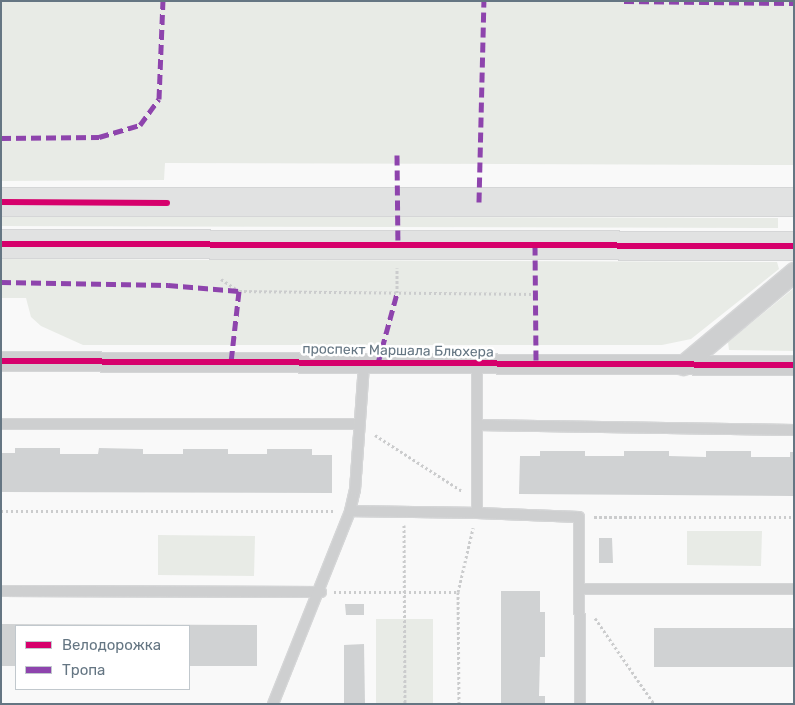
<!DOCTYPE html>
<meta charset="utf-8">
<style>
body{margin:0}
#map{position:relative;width:795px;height:705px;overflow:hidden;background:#f9f9f9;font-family:Rubik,sans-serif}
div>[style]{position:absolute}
.green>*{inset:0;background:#e8ebe6}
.building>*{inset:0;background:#d0d2d3}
.path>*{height:3px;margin-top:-1.5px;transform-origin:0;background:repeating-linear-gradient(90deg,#cbcccd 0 2.5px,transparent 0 5px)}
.roads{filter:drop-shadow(1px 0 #d5d6d7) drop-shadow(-1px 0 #d5d6d7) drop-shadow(0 1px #d5d6d7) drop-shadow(0 -1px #d5d6d7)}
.service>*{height:10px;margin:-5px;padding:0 5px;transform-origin:5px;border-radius:5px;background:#cecfd0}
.minor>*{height:19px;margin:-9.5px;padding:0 9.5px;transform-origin:9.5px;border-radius:9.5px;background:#cecfd0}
.primary>*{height:28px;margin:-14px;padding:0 14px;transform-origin:14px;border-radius:14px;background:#e1e2e2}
.quiet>*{height:5px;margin-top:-2.5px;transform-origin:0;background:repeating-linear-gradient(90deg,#8e44ad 0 10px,transparent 0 15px)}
.cycleway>*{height:6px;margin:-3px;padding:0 3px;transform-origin:3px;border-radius:3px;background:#d6006c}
span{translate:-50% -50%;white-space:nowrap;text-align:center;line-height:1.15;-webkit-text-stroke:5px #fff;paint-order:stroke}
.street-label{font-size:14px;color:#657683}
.frame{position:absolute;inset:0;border:2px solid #657683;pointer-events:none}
.legend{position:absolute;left:15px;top:625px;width:175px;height:65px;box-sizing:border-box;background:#fff;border:1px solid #c1c8cd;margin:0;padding:6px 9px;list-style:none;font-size:15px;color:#657683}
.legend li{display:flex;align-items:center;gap:10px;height:25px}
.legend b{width:25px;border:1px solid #c1c8cd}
</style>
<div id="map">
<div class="green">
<div style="clip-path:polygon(1px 1px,794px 1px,794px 165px,165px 163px,164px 180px,1px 181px)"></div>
<div style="clip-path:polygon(1px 216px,778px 218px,778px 228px,1px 226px)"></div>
<div style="clip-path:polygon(1px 259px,777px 262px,779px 269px,691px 339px,662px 345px,83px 345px,41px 326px,31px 317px,26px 298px,1px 298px)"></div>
<div style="clip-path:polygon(794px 288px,794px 351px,729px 350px,728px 342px)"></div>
<div style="clip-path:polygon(687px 531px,762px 531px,761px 566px,687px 565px)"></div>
<div style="clip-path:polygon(158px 535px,255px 536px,254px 576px,158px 575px)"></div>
<div style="clip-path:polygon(376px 619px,433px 619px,433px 704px,376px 704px)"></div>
</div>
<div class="building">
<div style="clip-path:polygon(15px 448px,60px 448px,60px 454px,98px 454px,99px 448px,143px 449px,143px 454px,183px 454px,183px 449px,228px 449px,228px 454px,267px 454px,267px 449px,312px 449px,312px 455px,332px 455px,332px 493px,1px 492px,1px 453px,15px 453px)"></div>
<div style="clip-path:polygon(540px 451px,585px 451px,585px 456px,624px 456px,624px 451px,669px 451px,669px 456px,706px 457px,706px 451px,751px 451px,751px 457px,790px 457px,790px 452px,794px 452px,794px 496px,519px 494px,520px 456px,540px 456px)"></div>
<div style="clip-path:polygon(599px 538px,612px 538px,613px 563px,599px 563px)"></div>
<div style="clip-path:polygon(501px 591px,540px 591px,540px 612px,545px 612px,545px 657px,540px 657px,539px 696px,545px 696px,545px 704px,501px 704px)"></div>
<div style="clip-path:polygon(345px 604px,364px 604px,364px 615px,346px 615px)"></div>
<div style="clip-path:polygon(1px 624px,257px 625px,257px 666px,189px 666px,189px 626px,16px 626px,16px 666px,1px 666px)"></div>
<div style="clip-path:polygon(654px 628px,794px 628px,794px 667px,654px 667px)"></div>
<div style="clip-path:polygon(364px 644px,365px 704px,344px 704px,344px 645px)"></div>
</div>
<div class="path">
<div style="left:221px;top:279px;width:22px;rotate:34deg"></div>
<div style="left:239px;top:291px;width:297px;rotate:0.6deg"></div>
<div style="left:397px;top:293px;width:25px;rotate:-90deg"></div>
<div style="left:375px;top:435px;width:103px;rotate:32.8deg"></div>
<div style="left:1px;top:511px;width:332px"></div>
<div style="left:594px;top:517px;width:200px"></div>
<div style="left:404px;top:525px;width:179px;rotate:89.7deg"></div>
<div style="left:334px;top:592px;width:124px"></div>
<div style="left:595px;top:618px;width:104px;rotate:55.5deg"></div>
<div style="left:459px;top:704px;width:112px;rotate:-90.5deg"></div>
<div style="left:458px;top:592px;width:66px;rotate:-76.8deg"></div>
</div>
<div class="roads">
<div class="service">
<div style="left:477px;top:365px;width:60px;rotate:90deg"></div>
<div style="left:477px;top:425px;width:317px;rotate:0.9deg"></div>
<div style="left:1px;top:424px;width:356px"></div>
<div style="left:350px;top:511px;width:127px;rotate:0.9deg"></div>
<div style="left:477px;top:513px;width:88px;rotate:-90deg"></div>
<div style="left:477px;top:513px;width:102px;rotate:2.2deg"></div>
<div style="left:579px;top:517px;width:187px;rotate:89.7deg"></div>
<div style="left:579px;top:589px;width:215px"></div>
<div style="left:1px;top:591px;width:320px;rotate:0.2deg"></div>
<div style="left:273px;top:704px;width:208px;rotate:-68.2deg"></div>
<div style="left:350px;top:511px;width:22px;rotate:-77deg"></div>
<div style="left:355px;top:490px;width:127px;rotate:-85.9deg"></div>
</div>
<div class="minor">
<div style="left:1px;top:361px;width:793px;rotate:0.29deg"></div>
<div style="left:683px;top:365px;width:145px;rotate:-40deg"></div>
</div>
<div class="primary">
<div style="left:1px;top:202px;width:793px"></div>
<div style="left:1px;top:244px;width:793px;rotate:0.14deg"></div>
</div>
</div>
<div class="quiet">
<div style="left:624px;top:1px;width:170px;rotate:0.7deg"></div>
<div style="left:1px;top:138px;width:98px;rotate:-0.6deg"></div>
<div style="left:99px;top:137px;width:43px;rotate:-16.3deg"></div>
<div style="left:140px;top:125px;width:32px;rotate:-54deg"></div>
<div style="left:159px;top:99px;width:98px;rotate:-87.7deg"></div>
<div style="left:397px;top:155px;width:90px;rotate:89.4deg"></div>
<div style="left:479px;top:202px;width:201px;rotate:-88.6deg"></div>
<div style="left:535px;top:245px;width:120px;rotate:89.5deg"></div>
<div style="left:1px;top:282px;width:167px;rotate:1deg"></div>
<div style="left:168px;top:285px;width:71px;rotate:4.8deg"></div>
<div style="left:239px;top:291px;width:71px;rotate:96.4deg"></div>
<div style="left:378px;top:363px;width:73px;rotate:-74.8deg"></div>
</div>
<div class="cycleway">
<div style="left:1px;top:202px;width:166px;rotate:0.3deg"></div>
<div style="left:1px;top:244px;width:793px;rotate:0.14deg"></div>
<div style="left:1px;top:361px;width:793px;rotate:0.29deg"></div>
</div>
<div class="street-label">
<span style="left:398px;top:351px;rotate:1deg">проспект Маршала Блюхера</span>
</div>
<div class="frame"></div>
<ul class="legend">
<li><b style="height:6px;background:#d6006c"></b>Велодорожка</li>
<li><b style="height:6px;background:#8e44ad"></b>Тропа</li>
</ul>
</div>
